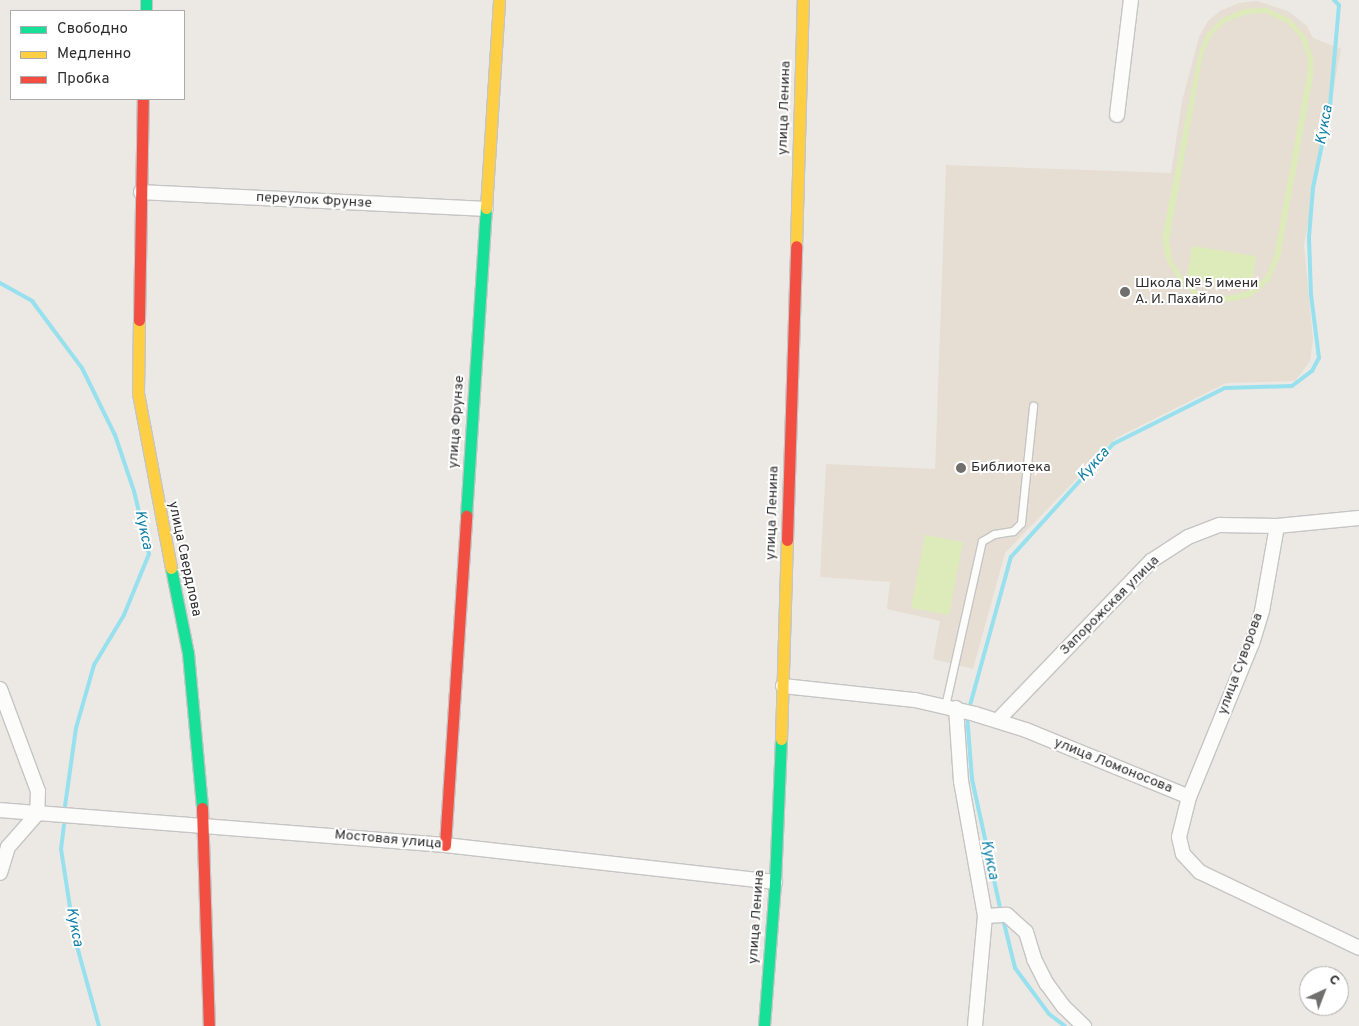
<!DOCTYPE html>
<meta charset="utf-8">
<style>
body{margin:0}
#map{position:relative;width:1359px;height:1026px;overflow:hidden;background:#ece8e4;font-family:Overpass,sans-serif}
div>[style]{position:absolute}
.education>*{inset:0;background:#e6ded2}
.pitch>*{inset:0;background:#ddebbb}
.stream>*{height:4px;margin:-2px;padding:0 2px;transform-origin:2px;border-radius:2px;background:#97e0ee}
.roads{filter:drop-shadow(1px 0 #c5c5c5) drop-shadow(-1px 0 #c5c5c5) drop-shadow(0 1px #c5c5c5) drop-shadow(0 -1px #c5c5c5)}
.lane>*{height:7px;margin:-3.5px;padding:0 3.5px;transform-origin:3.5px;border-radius:3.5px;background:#fcfcfb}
.street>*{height:14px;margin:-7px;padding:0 7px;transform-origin:7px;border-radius:7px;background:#fcfcfb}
.fast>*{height:11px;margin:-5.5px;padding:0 5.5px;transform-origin:5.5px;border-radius:5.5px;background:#16e098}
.slow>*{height:11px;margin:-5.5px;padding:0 5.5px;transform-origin:5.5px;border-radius:5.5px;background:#ffcf43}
.jam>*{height:11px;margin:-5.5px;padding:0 5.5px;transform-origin:5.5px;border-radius:5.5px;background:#f24e42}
.dots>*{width:14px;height:14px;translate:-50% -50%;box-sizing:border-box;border:2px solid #fff;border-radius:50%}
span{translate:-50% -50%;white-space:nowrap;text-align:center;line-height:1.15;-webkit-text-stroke:4px #fff;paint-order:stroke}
.street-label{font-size:14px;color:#2e2e2e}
.poi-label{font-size:14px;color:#2e2e2e}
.left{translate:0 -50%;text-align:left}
.water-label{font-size:15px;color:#0b7ea5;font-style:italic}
.legend{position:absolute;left:10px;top:10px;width:175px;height:90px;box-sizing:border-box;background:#fff;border:1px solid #ababab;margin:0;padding:6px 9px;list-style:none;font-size:15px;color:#2e2e2e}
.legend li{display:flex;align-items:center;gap:10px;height:25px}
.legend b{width:25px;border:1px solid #ababab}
.north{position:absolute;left:1299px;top:966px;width:50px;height:50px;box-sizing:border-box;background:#fff;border:1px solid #ababab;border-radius:50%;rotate:43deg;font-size:14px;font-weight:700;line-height:20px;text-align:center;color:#2e2e2e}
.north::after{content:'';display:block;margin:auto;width:18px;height:22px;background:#706f6e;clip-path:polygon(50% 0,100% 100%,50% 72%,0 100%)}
</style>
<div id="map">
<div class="education">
<div style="clip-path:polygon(1257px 1px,1288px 11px,1307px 26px,1313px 38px,1341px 49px,1304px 245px,1313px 339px,1310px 361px,1295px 381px,1226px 383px,1116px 438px,1005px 553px,973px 669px,933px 659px,940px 621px,887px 609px,890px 582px,820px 577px,826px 464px,935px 469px,946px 165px,1171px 173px,1182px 101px,1199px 37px,1208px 21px,1220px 11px,1239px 3px)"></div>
</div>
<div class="pitch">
<div style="clip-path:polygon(evenodd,1267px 8px,1290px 19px,1306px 37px,1313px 58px,1313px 76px,1280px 257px,1269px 281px,1252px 296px,1233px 301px,1212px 301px,1192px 293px,1177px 278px,1166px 259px,1162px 238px,1199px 53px,1207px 33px,1223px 18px,1244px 9px,1267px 8px,1266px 13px,1287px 23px,1301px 38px,1308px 58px,1307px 75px,1274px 257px,1266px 276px,1253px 289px,1235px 295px,1214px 296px,1197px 291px,1183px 278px,1172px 260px,1169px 240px,1203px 54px,1212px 34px,1227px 21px,1248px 14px,1266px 13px)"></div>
<div style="clip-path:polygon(1192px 246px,1256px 256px,1251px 288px,1187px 278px)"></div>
<div style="clip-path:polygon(925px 535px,963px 542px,949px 615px,911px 608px)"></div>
</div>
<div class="stream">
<div style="left:0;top:283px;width:37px;rotate:29deg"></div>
<div style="left:32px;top:301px;width:84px;rotate:53.3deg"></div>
<div style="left:82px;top:368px;width:75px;rotate:63.8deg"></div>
<div style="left:115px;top:435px;width:59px;rotate:71.3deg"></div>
<div style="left:134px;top:491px;width:65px;rotate:76.6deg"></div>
<div style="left:149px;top:554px;width:66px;rotate:112.3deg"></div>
<div style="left:124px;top:615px;width:58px;rotate:121deg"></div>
<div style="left:94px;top:665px;width:66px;rotate:105.9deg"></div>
<div style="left:76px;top:728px;width:79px;rotate:98deg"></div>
<div style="left:969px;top:709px;width:158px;rotate:-74.6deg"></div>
<div style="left:1011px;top:557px;width:152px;rotate:-47.9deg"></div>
<div style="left:1113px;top:444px;width:125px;rotate:-26.6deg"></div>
<div style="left:1225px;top:388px;width:67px;rotate:-1.7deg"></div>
<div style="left:1292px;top:386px;width:25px;rotate:-37deg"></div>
<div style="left:1312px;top:371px;width:15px;rotate:-62deg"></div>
<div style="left:1319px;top:358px;width:64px;rotate:-97.2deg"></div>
<div style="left:1311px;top:295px;width:58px;rotate:-92deg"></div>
<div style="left:1309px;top:237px;width:49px;rotate:-85.3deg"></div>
<div style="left:1313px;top:188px;width:84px;rotate:-78.3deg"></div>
<div style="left:1330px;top:106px;width:101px;rotate:-84.9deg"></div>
<div style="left:1339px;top:5px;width:7px;rotate:-135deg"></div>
<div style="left:967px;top:715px;width:64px;rotate:85.5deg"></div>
<div style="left:972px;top:779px;width:136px;rotate:77.7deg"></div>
<div style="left:64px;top:825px;width:24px;rotate:97deg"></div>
<div style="left:61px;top:849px;width:91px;rotate:81.2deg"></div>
<div style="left:75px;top:939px;width:90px;rotate:74.6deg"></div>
<div style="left:1003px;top:919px;width:50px;rotate:76.2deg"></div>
<div style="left:1015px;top:968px;width:57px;rotate:53.5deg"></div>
<div style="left:1049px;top:1014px;width:20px;rotate:37deg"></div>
</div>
<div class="roads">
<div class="lane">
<div style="left:945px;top:706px;width:169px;rotate:-77.4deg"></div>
<div style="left:982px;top:541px;width:14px;rotate:-30deg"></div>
<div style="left:994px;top:534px;width:19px;rotate:-9deg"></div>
<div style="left:1013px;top:531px;width:11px;rotate:-45deg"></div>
<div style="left:1021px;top:523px;width:118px;rotate:-84.1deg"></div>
</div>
<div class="street">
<div style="left:1117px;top:115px;width:116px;rotate:-83.1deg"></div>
<div style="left:141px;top:192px;width:345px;rotate:2.8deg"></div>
<div style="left:1277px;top:526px;width:86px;rotate:100deg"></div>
<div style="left:1262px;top:611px;width:34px;rotate:107deg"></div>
<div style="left:1252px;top:643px;width:166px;rotate:112.2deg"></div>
<div style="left:1189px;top:797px;width:41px;rotate:104deg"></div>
<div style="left:1179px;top:837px;width:17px;rotate:77deg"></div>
<div style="left:1183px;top:854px;width:25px;rotate:47deg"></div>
<div style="left:1200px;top:872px;width:176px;rotate:25.5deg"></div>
<div style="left:783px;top:686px;width:133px;rotate:6.1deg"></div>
<div style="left:915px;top:700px;width:62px;rotate:13.1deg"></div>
<div style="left:975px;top:714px;width:53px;rotate:17.4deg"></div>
<div style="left:1026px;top:730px;width:176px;rotate:22.3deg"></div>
<div style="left:0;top:689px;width:109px;rotate:69.6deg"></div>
<div style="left:38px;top:791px;width:23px;rotate:92deg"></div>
<div style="left:37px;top:814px;width:44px;rotate:131.3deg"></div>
<div style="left:8px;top:847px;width:27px;rotate:107deg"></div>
<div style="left:956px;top:708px;width:73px;rotate:86.1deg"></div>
<div style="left:961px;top:781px;width:137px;rotate:79.9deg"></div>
<div style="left:985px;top:916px;width:110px;rotate:95.2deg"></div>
<div style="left:998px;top:720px;width:221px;rotate:-46.1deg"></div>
<div style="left:1151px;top:561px;width:44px;rotate:-33deg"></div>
<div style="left:1188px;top:537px;width:34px;rotate:-21deg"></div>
<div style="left:1220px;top:525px;width:57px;rotate:1deg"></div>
<div style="left:1277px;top:526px;width:82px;rotate:-5.6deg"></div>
<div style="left:0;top:810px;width:446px;rotate:4.5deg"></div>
<div style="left:445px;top:845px;width:332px;rotate:6.4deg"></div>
<div style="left:985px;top:916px;width:22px;rotate:-3deg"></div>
<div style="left:1007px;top:915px;width:25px;rotate:42deg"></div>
<div style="left:1026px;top:932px;width:28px;rotate:73deg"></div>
<div style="left:1034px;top:959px;width:28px;rotate:63deg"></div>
<div style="left:1047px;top:984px;width:29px;rotate:54deg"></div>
<div style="left:1064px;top:1007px;width:28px;rotate:44deg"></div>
</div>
<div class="fast">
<div style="left:146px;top:0;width:11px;rotate:90deg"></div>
<div style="left:466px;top:516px;width:309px;rotate:-86.3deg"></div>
<div style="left:171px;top:568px;width:87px;rotate:78.7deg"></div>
<div style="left:188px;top:653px;width:156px;rotate:84.8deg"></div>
<div style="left:764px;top:1026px;width:144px;rotate:-85.6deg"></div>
<div style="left:775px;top:882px;width:143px;rotate:-87.6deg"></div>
</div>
<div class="slow">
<div style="left:486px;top:208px;width:208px;rotate:-86.4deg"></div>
<div style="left:796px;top:246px;width:246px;rotate:-88.4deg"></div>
<div style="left:139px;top:320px;width:73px;rotate:90.8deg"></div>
<div style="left:138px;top:393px;width:178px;rotate:79.3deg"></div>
<div style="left:781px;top:739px;width:199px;rotate:-88.3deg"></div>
</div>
<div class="jam">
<div style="left:139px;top:320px;width:221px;rotate:-89deg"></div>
<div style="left:787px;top:540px;width:294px;rotate:-88.2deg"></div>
<div style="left:202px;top:808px;width:218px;rotate:88.2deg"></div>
<div style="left:445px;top:845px;width:330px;rotate:-86.3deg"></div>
</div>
</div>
<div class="dots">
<div style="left:1125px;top:292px;background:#706f6e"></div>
<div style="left:961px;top:468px;background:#706f6e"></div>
</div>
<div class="street-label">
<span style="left:785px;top:108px;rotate:-88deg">улица Ленина</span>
<span style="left:314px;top:201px;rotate:3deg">переулок Фрунзе</span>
<span style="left:457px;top:422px;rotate:-86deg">улица Фрунзе</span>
<span style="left:773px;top:513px;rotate:-88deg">улица Ленина</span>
<span style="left:184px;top:559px;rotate:78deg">улица Свердлова</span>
<span style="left:1110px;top:606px;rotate:-45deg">Запорожская улица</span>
<span style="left:1241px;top:664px;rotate:-70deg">улица Суворова</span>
<span style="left:1113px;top:766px;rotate:22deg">улица Ломоносова</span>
<span style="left:388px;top:840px;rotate:5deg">Мостовая улица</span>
<span style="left:757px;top:917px;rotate:-86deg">улица Ленина</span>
</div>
<div class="poi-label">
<span class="left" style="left:1135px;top:292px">Школа № 5 имени<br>А. И. Пахайло</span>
<span class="left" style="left:971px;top:468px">Библиотека</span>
</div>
<div class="water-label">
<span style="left:1325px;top:125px;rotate:-80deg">Кукса</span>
<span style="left:1094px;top:465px;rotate:-48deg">Кукса</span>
<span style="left:143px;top:530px;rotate:78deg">Кукса</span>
<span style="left:989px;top:860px;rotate:78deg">Кукса</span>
<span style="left:74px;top:927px;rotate:79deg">Кукса</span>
</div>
<ul class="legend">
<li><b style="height:6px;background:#16e098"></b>Свободно</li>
<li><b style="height:6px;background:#ffcf43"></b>Медленно</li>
<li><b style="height:6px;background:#f24e42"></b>Пробка</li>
</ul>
<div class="north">С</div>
</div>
